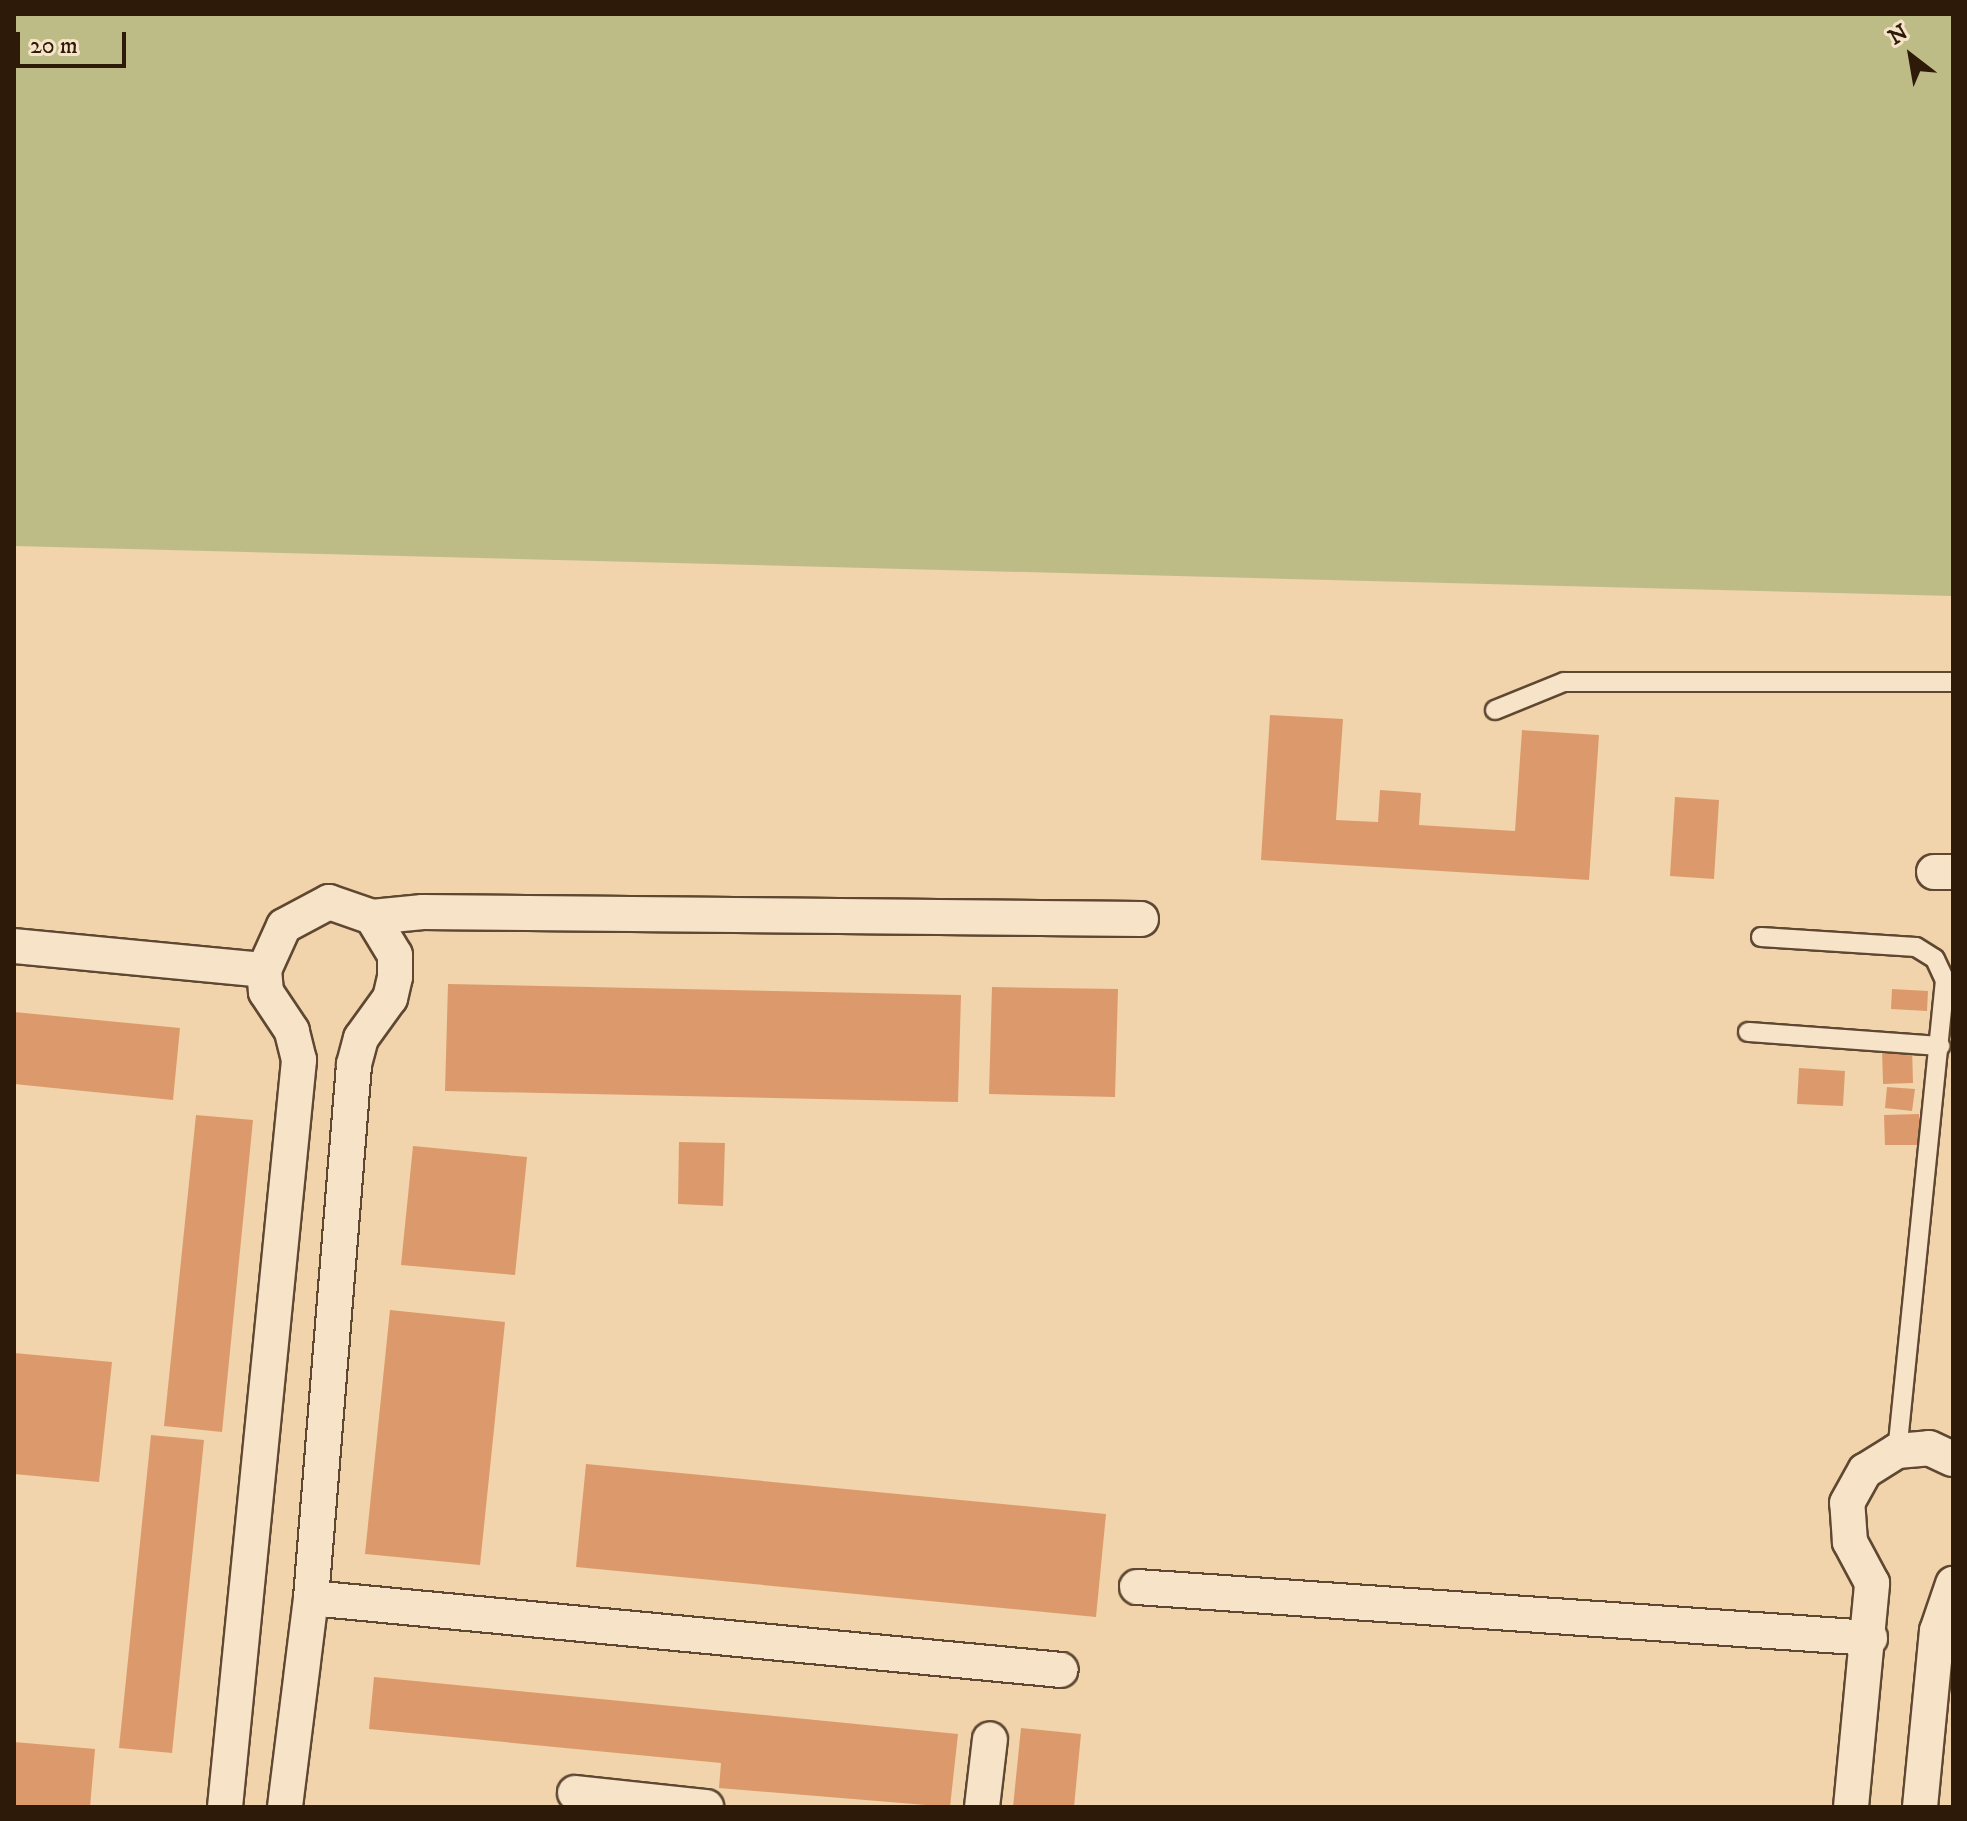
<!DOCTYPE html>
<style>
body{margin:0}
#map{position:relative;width:1967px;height:1821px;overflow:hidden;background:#f1d4ab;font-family:"IM FELL DW Pica",serif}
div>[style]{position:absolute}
.green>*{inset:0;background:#bdbc87}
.building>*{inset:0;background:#dc9a6c}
.roads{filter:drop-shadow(2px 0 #5f4832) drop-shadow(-2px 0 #5f4832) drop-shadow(0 2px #5f4832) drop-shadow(0 -2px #5f4832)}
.lane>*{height:18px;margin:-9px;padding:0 9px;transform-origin:9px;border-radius:9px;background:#f6e3c8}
.street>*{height:34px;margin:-17px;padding:0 17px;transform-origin:17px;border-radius:17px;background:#f6e3c8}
span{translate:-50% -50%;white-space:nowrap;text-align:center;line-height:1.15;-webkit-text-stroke:7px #f6e3c8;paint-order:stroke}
.frame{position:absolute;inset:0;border:16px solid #2e1a09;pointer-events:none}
.north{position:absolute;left:1871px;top:16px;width:80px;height:80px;-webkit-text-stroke:6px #f6e3c8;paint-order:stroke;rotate:329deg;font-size:22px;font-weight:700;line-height:32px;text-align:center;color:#2e1a09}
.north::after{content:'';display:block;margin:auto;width:28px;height:36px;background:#2e1a09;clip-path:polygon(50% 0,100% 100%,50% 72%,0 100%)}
.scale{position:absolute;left:16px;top:32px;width:110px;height:36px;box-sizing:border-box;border:4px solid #2e1a09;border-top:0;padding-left:10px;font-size:24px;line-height:28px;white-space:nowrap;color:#2e1a09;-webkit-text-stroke:6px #f6e3c8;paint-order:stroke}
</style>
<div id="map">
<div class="green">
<div style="clip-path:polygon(14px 14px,1953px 14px,1953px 596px,14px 546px)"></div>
</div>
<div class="building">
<div style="clip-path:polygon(1270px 715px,1343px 719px,1336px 820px,1378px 822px,1380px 790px,1421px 793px,1419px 825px,1515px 831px,1522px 730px,1599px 735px,1589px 880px,1261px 860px)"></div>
<div style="clip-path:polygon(1675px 797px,1719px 800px,1714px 879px,1670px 876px)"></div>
<div style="clip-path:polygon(448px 984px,961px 995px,958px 1102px,445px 1091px)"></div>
<div style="clip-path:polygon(992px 987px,1118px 989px,1115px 1097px,989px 1094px)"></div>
<div style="clip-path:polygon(1892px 989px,1928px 991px,1927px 1011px,1891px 1009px)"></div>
<div style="clip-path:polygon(14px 1012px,180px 1028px,173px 1100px,14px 1084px)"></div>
<div style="clip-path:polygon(1912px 1047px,1913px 1083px,1883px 1084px,1882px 1048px)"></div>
<div style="clip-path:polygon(1799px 1068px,1845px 1071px,1843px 1106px,1797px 1104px)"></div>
<div style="clip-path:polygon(1887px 1087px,1915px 1089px,1912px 1111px,1885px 1108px)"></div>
<div style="clip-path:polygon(1919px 1114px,1919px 1145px,1885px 1145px,1884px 1115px)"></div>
<div style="clip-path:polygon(196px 1115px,253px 1120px,222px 1432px,164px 1426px)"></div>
<div style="clip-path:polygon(679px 1142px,725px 1143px,723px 1206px,678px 1204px)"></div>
<div style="clip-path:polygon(413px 1146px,527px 1157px,515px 1275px,401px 1265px)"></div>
<div style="clip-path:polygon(390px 1310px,505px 1322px,480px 1565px,365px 1554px)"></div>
<div style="clip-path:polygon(14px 1353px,112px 1362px,99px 1482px,14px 1474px)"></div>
<div style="clip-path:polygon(151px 1435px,204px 1440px,172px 1753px,119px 1748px)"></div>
<div style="clip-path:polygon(586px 1464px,1106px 1514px,1096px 1617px,576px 1567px)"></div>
<div style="clip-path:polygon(374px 1677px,958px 1734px,950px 1807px,719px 1788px,721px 1763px,369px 1729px)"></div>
<div style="clip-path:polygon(1021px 1728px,1081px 1734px,1074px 1807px,1013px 1807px)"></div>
<div style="clip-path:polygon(14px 1742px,95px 1749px,90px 1807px,14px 1807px)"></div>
</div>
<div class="roads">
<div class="lane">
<div style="left:1495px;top:710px;width:74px;rotate:-22.1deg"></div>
<div style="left:1564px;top:682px;width:389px"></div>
<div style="left:1761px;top:937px;width:155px;rotate:3.7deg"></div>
<div style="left:1916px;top:947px;width:22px;rotate:32deg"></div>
<div style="left:1935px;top:959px;width:23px;rotate:65deg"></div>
<div style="left:1945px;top:980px;width:473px;rotate:95.8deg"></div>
<div style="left:1748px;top:1032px;width:193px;rotate:4.2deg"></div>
</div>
<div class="street">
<div style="left:1934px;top:872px;width:19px"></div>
<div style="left:372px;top:917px;width:51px;rotate:-5.6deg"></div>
<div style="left:423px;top:912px;width:718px;rotate:0.56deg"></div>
<div style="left:14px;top:946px;width:251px;rotate:5.5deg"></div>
<div style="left:1137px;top:1587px;width:735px;rotate:3.98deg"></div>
<div style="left:311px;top:1598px;width:753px;rotate:5.48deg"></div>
<div style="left:575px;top:1793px;width:132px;rotate:6.1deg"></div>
<div style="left:225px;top:1807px;width:751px;rotate:-84.34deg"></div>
<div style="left:299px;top:1060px;width:30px;rotate:-104deg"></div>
<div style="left:292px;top:1031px;width:47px;rotate:-123.7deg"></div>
<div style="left:266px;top:992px;width:22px;rotate:-95deg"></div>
<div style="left:264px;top:970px;width:48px;rotate:-65.6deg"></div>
<div style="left:284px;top:926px;width:51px;rotate:-28.1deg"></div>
<div style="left:329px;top:902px;width:46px;rotate:19.2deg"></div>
<div style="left:372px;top:917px;width:44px;rotate:58.8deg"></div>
<div style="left:395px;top:955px;width:22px;rotate:90deg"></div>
<div style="left:395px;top:977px;width:22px;rotate:103deg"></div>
<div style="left:390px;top:998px;width:49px;rotate:125.9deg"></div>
<div style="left:361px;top:1038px;width:28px;rotate:105deg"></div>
<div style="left:354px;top:1065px;width:535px;rotate:94.61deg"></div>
<div style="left:311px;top:1598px;width:211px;rotate:97.1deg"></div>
<div style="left:982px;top:1807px;width:68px;rotate:-83.3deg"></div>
<div style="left:1851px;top:1807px;width:225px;rotate:-84.6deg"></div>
<div style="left:1872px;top:1583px;width:47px;rotate:-118.2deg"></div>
<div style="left:1850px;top:1542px;width:39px;rotate:-94deg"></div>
<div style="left:1847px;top:1503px;width:37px;rotate:-61deg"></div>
<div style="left:1865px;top:1471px;width:38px;rotate:-32deg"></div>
<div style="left:1897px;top:1451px;width:32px;rotate:-5deg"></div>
<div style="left:1929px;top:1448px;width:26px;rotate:25deg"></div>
<div style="left:1920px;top:1807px;width:177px;rotate:-84.5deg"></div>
<div style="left:1937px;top:1631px;width:50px;rotate:-71.2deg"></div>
</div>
</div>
<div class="frame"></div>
<div class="north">N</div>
<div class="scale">20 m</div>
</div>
